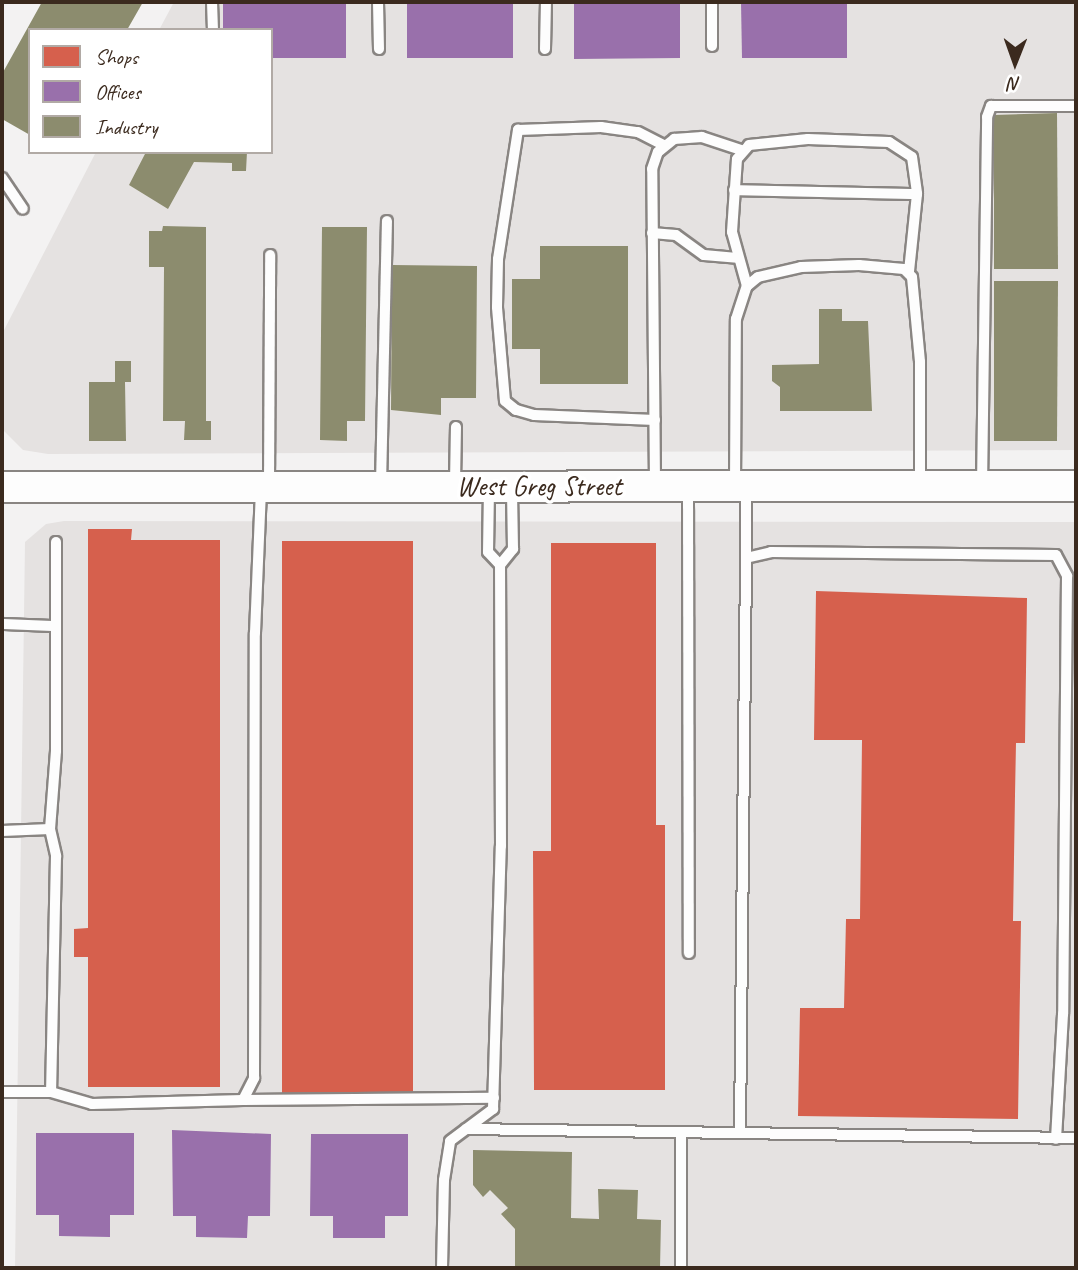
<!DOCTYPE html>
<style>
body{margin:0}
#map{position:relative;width:1078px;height:1270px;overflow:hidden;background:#f3f2f2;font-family:Caveat,sans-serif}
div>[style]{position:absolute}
.built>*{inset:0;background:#e5e2e1}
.shops>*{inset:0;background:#d6604d}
.offices>*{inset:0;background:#9970ab}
.industry>*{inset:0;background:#8c8c6e}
.roads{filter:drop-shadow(2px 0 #898582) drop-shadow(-2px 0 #898582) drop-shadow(0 2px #898582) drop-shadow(0 -2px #898582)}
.lane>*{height:10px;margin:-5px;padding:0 5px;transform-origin:5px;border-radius:5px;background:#fdfdfd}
.secondary>*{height:30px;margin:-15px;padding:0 15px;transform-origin:15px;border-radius:15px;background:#fdfdfd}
span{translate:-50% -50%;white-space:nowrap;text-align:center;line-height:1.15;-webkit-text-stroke:7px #fff;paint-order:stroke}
.street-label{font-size:28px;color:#3b2a1e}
.frame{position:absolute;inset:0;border:4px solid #3b2a1e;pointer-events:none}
.legend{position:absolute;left:28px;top:28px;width:245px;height:126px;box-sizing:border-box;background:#fff;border:2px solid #b1aaa5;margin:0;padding:9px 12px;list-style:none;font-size:21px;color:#3b2a1e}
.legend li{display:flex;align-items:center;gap:14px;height:35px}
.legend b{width:35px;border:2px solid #b1aaa5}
.north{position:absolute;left:980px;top:28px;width:70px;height:70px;-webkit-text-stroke:5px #fff;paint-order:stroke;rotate:181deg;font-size:19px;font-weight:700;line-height:28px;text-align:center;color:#3b2a1e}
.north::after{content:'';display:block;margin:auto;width:24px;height:32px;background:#3b2a1e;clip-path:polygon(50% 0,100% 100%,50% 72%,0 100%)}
</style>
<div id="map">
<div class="built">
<div style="clip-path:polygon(174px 2px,1076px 2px,1076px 450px,48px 454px,23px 450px,2px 429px,2px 334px,96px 152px,271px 152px,271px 30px,159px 30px)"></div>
<div style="clip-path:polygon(64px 521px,1076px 522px,1076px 1268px,15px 1268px,25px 542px,46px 524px)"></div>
</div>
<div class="shops">
<div style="clip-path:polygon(88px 529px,132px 529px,131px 540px,220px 540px,220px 1087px,88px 1087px,88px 957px,74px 957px,74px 929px,88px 928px)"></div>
<div style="clip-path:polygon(282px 541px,413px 541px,413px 1093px,282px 1093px)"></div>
<div style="clip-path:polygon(551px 543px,656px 543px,656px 825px,665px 825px,665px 1090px,534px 1090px,533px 851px,551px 851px)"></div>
<div style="clip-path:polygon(816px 591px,1027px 598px,1025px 743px,1016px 743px,1015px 795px,1013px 921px,1021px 921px,1018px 1119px,798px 1116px,800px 1008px,844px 1008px,846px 919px,860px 919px,862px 740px,814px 740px)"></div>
</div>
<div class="offices">
<div style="clip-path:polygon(223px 2px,346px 2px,346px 58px,271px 58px,271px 30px,223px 30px)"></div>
<div style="clip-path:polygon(407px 2px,513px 2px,513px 58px,407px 58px)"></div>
<div style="clip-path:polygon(574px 2px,680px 2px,680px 58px,574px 59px)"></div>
<div style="clip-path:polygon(741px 2px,847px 2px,847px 58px,742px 58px)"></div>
<div style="clip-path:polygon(172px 1130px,271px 1134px,270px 1216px,248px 1216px,247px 1238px,196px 1237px,196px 1216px,173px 1216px)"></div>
<div style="clip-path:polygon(36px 1133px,134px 1133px,134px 1215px,110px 1215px,110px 1237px,59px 1236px,59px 1215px,36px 1215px)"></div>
<div style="clip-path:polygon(311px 1134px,408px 1134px,408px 1216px,385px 1216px,385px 1238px,333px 1238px,333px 1216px,310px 1216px)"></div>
</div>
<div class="industry">
<div style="clip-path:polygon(42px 2px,143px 2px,127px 30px,30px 30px,30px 135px,2px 119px,2px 74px)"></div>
<div style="clip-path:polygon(1057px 113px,1058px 269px,994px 269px,994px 115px)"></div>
<div style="clip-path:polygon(146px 152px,247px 152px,246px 171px,232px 171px,232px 163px,194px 162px,168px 209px,129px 185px)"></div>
<div style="clip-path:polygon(163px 226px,206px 227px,206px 421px,211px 421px,211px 440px,184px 440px,185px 421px,163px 421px,164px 267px,149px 267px,149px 231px,162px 231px)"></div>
<div style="clip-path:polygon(322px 227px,367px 227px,365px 421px,347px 421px,347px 441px,320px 440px)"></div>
<div style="clip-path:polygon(540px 246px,628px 246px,628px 384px,540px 384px,540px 349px,512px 349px,512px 279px,540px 279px)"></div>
<div style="clip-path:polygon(392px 265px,477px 266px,476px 398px,441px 398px,441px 415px,391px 410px)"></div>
<div style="clip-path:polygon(994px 281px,1058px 281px,1057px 441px,994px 441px)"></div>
<div style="clip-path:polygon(819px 309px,842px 309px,842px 321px,868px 321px,872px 411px,780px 411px,780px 387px,772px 381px,772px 365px,819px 364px)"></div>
<div style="clip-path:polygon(115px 361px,131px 361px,131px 382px,125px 382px,126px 441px,89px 441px,89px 382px,115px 382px)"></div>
<div style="clip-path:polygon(473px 1150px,572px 1152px,571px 1218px,599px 1219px,598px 1189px,638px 1190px,637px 1219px,661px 1220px,660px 1268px,515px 1268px,515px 1229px,501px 1214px,508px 1208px,490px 1190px,483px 1197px,473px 1185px)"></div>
</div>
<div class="roads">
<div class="lane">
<div style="left:212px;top:2px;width:28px;rotate:88deg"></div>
<div style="left:378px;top:2px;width:47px;rotate:88.8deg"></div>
<div style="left:712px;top:2px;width:44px;rotate:90deg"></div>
<div style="left:545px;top:49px;width:47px;rotate:-88.8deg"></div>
<div style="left:2px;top:178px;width:37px;rotate:56deg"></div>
<div style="left:734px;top:190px;width:183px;rotate:1.3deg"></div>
<div style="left:652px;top:233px;width:24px;rotate:5deg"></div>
<div style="left:676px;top:235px;width:34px;rotate:36deg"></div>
<div style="left:704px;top:255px;width:33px;rotate:5deg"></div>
<div style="left:747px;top:286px;width:56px;rotate:-105.5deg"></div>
<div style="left:732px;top:232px;width:73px;rotate:-86.1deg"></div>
<div style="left:737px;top:159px;width:18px;rotate:-49deg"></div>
<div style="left:749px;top:145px;width:59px;rotate:-5.8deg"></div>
<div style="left:808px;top:139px;width:81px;rotate:2.1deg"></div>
<div style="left:889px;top:142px;width:27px;rotate:33deg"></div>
<div style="left:912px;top:157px;width:37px;rotate:82deg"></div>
<div style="left:917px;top:194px;width:78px;rotate:95.9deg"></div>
<div style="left:655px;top:420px;width:121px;rotate:-177.6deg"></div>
<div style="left:534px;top:415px;width:19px;rotate:-164deg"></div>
<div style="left:516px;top:410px;width:14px;rotate:-141deg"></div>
<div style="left:505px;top:401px;width:94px;rotate:-94.9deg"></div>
<div style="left:497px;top:307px;width:48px;rotate:-88.8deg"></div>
<div style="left:498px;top:259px;width:131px;rotate:-81.2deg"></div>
<div style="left:518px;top:130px;width:83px;rotate:-2.1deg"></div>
<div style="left:601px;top:127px;width:37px;rotate:8deg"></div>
<div style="left:638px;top:132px;width:28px;rotate:27deg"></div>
<div style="left:455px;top:483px;width:56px;rotate:-89deg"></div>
<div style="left:655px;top:483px;width:314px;rotate:-90.5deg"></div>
<div style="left:652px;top:169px;width:18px;rotate:-71deg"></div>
<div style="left:658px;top:152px;width:21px;rotate:-39deg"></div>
<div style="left:674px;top:139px;width:28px;rotate:-4deg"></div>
<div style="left:702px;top:137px;width:41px;rotate:18.4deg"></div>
<div style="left:269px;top:484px;width:229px;rotate:-89.7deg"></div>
<div style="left:381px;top:484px;width:263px;rotate:-88.7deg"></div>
<div style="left:735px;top:486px;width:167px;rotate:-89.7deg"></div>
<div style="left:736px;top:319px;width:35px;rotate:-72deg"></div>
<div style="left:747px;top:286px;width:14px;rotate:-39deg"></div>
<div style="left:758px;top:277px;width:44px;rotate:-13.1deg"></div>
<div style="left:801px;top:267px;width:58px;rotate:-2deg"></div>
<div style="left:859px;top:265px;width:45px;rotate:5.1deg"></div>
<div style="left:904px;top:269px;width:11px;rotate:45deg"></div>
<div style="left:912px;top:277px;width:85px;rotate:84.6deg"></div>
<div style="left:920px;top:362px;width:121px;rotate:90deg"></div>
<div style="left:982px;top:486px;width:369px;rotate:-89.2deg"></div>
<div style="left:987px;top:117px;width:12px;rotate:-70deg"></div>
<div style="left:991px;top:106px;width:85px"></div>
<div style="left:746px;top:487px;width:71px;rotate:90deg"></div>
<div style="left:489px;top:489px;width:63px;rotate:90.9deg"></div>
<div style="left:488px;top:552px;width:18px;rotate:47deg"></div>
<div style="left:688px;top:489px;width:464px;rotate:89.9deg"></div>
<div style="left:2px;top:624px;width:51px;rotate:2.2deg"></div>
<div style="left:50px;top:829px;width:78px;rotate:-85.6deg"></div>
<div style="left:56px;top:751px;width:209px;rotate:-90deg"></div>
<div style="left:2px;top:831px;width:48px;rotate:-2.4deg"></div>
<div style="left:50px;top:829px;width:28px;rotate:77deg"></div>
<div style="left:56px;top:856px;width:236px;rotate:91.2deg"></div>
<div style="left:51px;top:1092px;width:43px;rotate:16.3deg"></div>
<div style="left:92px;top:1104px;width:151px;rotate:-1.5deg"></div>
<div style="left:243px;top:1100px;width:25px;rotate:-63deg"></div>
<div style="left:254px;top:1078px;width:445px;rotate:-89.9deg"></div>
<div style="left:255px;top:633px;width:146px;rotate:-87.6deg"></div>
<div style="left:2px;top:1092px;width:49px"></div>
<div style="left:243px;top:1100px;width:251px;rotate:-0.5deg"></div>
<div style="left:466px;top:1129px;width:610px;rotate:0.85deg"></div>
<div style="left:740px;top:1132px;width:574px;rotate:-89.4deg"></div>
<div style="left:746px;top:558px;width:26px;rotate:-13deg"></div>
<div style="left:771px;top:552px;width:285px;rotate:0.6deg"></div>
<div style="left:1056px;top:555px;width:24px;rotate:62deg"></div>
<div style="left:1067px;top:576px;width:438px;rotate:90.5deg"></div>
<div style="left:1063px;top:1014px;width:125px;rotate:93.2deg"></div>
<div style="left:442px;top:1268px;width:88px;rotate:-88.7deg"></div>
<div style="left:444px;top:1180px;width:39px;rotate:-81deg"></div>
<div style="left:450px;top:1141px;width:54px;rotate:-36.7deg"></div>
<div style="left:493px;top:1109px;width:263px;rotate:-88.3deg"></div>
<div style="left:501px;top:846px;width:281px;rotate:-90.2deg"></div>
<div style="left:500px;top:565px;width:21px;rotate:-51deg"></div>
<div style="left:513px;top:549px;width:60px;rotate:-91deg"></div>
<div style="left:681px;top:1268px;width:136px;rotate:-90deg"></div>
</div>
<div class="secondary">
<div style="left:2px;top:487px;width:1074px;rotate:-0.05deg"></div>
</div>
</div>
<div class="street-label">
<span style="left:539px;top:486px">West Greg Street</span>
</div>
<div class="frame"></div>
<ul class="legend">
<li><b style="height:19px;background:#d6604d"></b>Shops</li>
<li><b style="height:19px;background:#9970ab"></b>Offices</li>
<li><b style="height:19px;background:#8c8c6e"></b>Industry</li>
</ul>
<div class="north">N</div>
</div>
